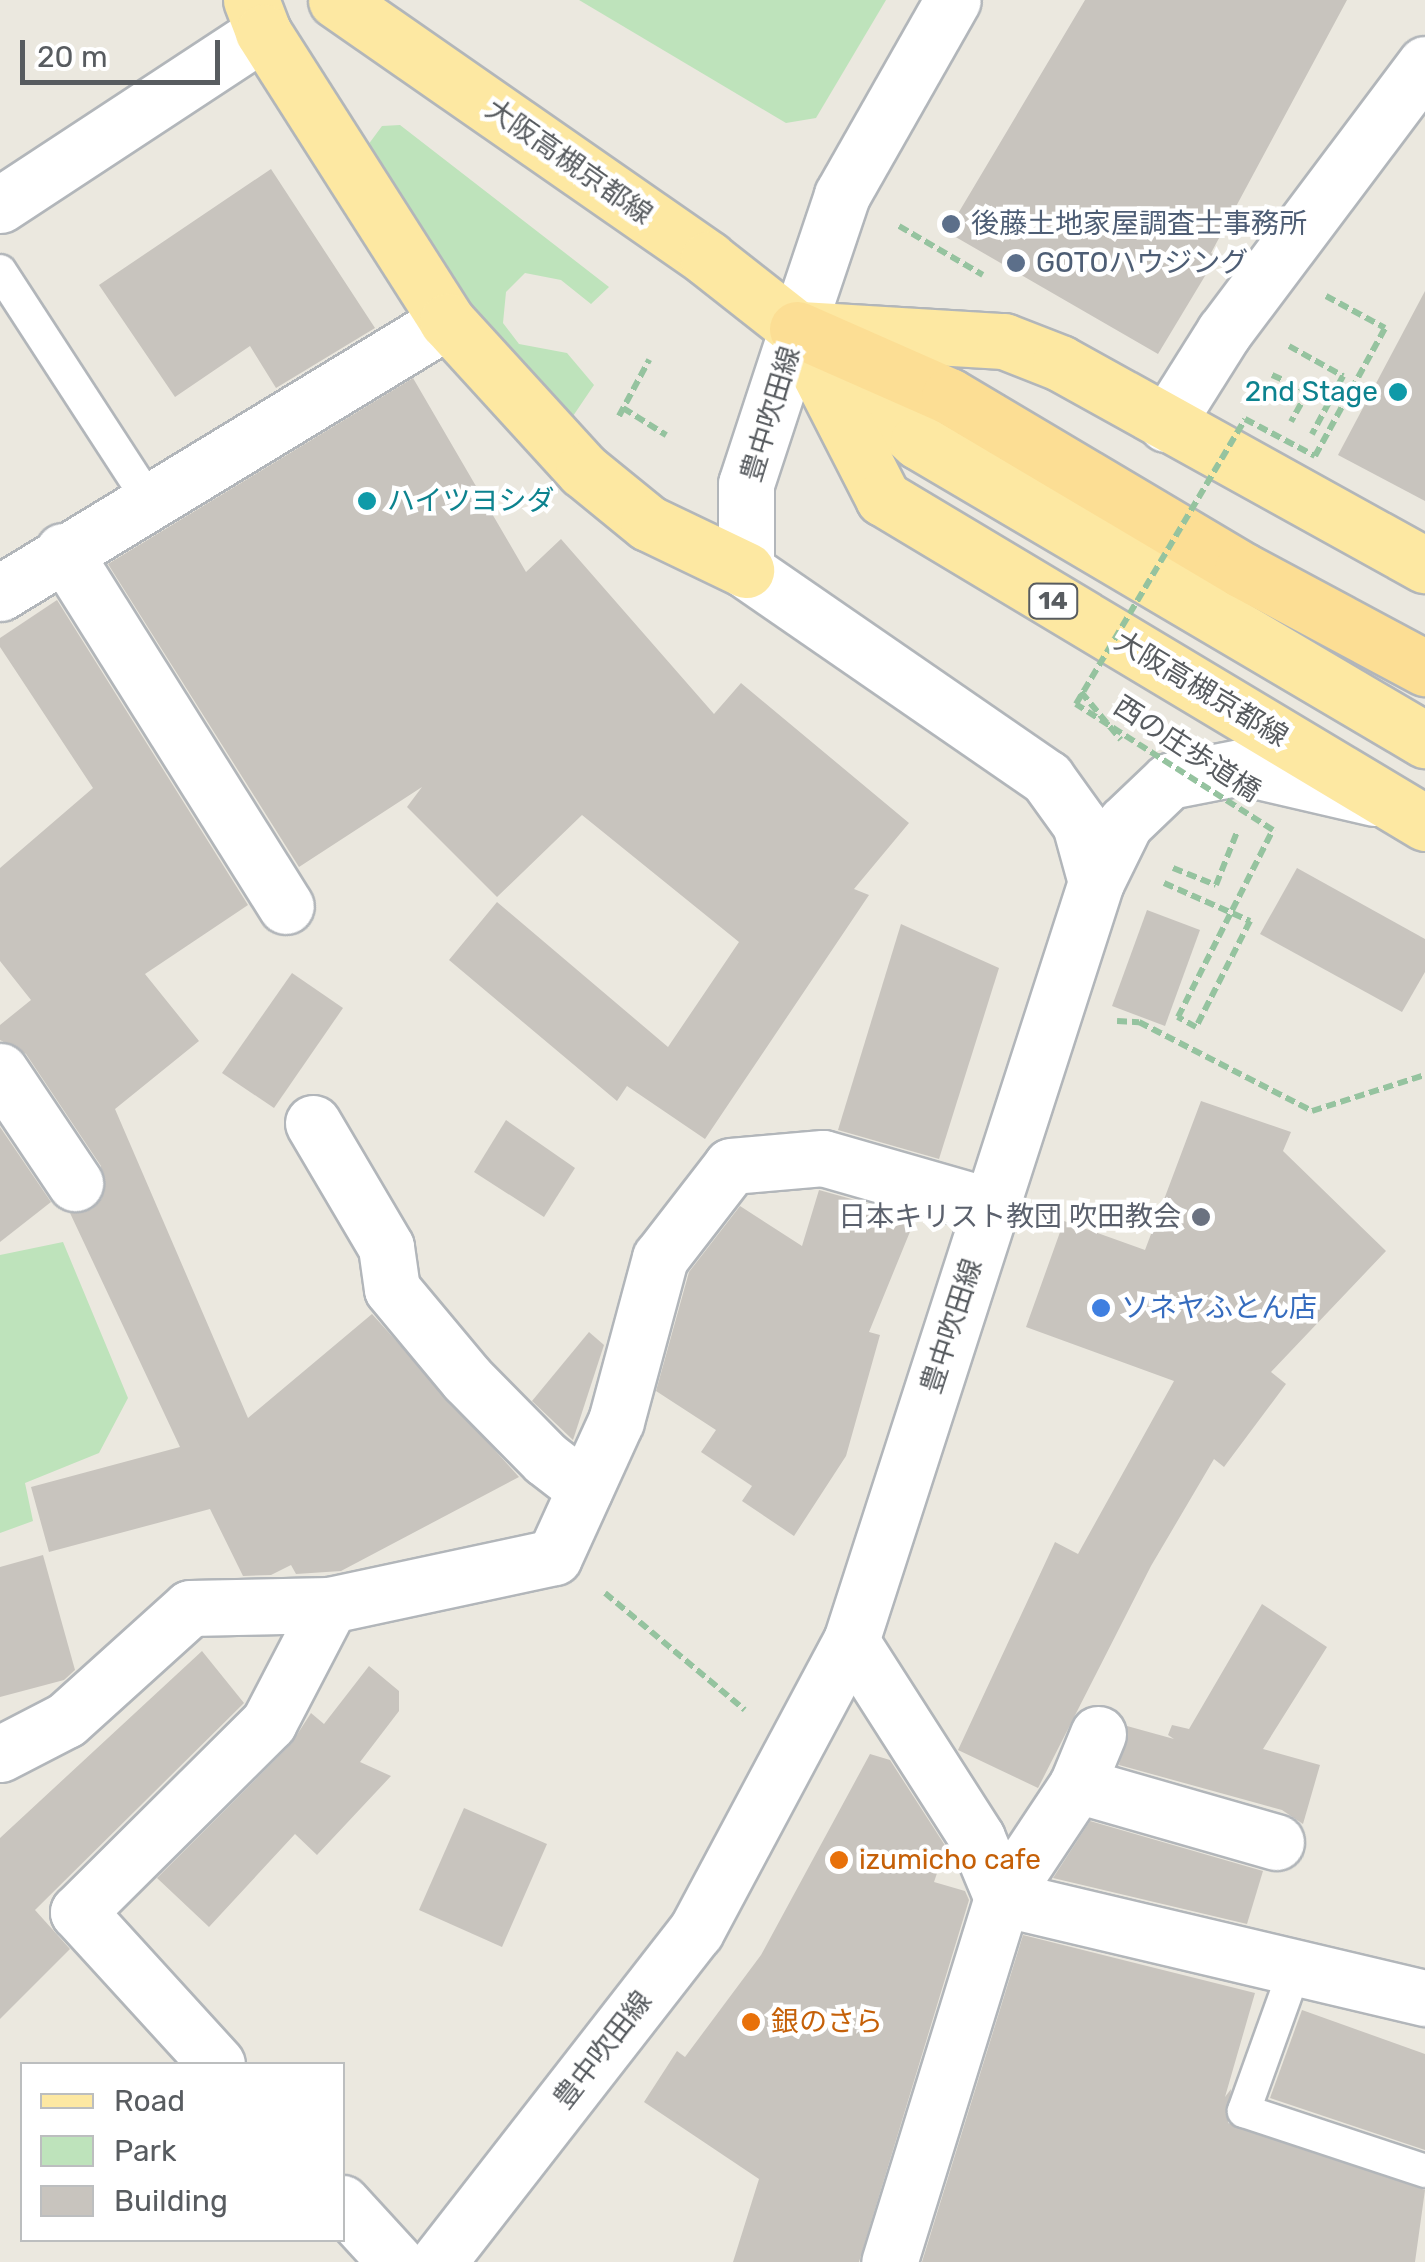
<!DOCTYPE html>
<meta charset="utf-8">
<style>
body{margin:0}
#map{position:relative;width:1425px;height:2262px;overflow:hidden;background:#ebe8df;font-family:Rubik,"Noto Sans JP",sans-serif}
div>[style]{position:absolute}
.green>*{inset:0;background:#bee3bb}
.building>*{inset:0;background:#c8c4be}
.path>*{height:6px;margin-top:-3px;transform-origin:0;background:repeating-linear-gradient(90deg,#95c39f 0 10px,transparent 0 15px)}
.roads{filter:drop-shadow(2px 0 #b2b6ba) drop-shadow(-2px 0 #b2b6ba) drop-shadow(0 2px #b2b6ba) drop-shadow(0 -2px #b2b6ba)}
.service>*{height:32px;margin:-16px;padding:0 16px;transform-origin:16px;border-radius:16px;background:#fff}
.minor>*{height:55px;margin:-27.5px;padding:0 27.5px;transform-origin:27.5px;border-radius:27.5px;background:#fff}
.secondary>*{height:55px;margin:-27.5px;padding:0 27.5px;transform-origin:27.5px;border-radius:27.5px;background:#fff}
.primary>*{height:55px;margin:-27.5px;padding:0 27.5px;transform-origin:27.5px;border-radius:27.5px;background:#fde8a2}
.trunk>*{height:55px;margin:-27.5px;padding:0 27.5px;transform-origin:27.5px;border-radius:27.5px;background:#fcde94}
.path-bridge>*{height:6px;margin-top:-3px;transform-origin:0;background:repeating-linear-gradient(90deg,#95c39f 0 10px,transparent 0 15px)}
.dots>*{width:28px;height:28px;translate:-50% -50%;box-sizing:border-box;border:5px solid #fff;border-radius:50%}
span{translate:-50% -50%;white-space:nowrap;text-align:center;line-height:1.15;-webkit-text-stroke:9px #fff;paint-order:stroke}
.shield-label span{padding:2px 8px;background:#fff;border:2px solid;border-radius:8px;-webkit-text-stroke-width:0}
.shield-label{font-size:25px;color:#585c60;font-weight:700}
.street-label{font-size:28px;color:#585c60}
.service-label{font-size:28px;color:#4e5e75}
.left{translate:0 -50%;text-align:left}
.culture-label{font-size:28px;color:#0d838f}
.right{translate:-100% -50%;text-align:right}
.worship-label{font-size:28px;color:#5b616d}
.shop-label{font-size:28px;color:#366cbe}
.food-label{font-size:28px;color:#c56008}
.legend{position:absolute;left:20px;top:2062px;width:325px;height:180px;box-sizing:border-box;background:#fff;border:2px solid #bcbebf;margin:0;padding:12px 18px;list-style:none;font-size:30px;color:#585c60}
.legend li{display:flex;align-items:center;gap:20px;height:50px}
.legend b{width:50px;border:2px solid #bcbebf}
.scale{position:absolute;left:20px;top:40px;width:200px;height:45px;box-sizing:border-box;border:5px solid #585c60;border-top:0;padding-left:12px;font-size:30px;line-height:35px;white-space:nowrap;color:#585c60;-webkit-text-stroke:8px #fff;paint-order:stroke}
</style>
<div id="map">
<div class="green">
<div style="clip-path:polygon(579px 0,886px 0,816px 118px,786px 123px)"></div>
<div style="clip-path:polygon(400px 125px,609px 287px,591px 304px,561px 280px,525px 273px,506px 292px,503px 323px,519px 344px,567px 353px,594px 385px,571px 419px,464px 305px,368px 145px,382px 126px)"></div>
<div style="clip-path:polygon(63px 1242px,128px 1398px,99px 1453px,25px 1483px,33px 1521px,0 1533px,0 1255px)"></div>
</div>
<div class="building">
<div style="clip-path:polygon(1085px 0,1347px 0,1211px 253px,1217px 256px,1158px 354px,947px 232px)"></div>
<div style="clip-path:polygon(271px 169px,375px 328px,276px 388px,250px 346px,175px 397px,99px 285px)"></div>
<div style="clip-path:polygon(1425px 291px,1425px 501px,1338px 455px)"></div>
<div style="clip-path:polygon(413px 378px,526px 572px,561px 539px,714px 714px,741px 683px,909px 823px,854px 889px,869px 895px,705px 1139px,627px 1086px,617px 1101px,449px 960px,497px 902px,668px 1047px,739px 942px,582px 815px,497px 897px,407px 807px,422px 787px,299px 867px,108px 564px)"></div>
<div style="clip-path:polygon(57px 600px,248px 905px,145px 974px,199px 1041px,115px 1109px,248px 1418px,372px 1314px,519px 1477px,341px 1571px,296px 1574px,291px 1565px,271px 1575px,243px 1576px,210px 1509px,49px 1552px,31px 1487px,180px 1447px,70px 1213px,92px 1209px,102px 1198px,101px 1166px,26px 1054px,0 1040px,0 1025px,31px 1000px,0 961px,0 868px,93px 788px,0 647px,0 638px)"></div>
<div style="clip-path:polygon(1297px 868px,1425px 939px,1425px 972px,1402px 1012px,1260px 934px)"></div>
<div style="clip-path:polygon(1147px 910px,1200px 930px,1165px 1026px,1112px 1006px)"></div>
<div style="clip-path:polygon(901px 924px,999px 968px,939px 1159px,838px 1130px)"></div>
<div style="clip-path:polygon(292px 973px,343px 1008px,274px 1108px,222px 1073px)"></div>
<div style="clip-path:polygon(1201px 1101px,1291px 1132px,1283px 1151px,1386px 1251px,1271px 1372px,1286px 1384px,1224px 1467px,1214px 1459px,1151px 1566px,1038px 1788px,958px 1750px,1055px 1542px,1078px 1554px,1174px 1381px,1026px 1327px,1064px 1221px,1145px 1250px)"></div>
<div style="clip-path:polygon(506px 1120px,575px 1168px,544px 1217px,474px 1172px)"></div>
<div style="clip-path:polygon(0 1127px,51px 1202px,0 1242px)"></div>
<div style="clip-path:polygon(819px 1190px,916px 1217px,869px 1332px,880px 1335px,846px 1456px,794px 1536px,742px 1501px,752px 1486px,701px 1452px,716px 1430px,656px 1391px,689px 1272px,740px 1206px,802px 1246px)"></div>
<div style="clip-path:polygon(589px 1332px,604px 1345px,573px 1440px,532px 1401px)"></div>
<div style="clip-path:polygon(43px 1555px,75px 1670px,64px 1680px,0 1697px,0 1567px)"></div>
<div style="clip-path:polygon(1262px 1604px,1327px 1647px,1263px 1749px,1320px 1765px,1303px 1824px,1282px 1810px,1119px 1765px,1127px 1726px,1174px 1739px,1168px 1735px,1172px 1725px,1189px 1729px)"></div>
<div style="clip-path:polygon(202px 1651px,244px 1703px,35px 1910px,70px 1949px,0 2019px,0 1838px)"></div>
<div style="clip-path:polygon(369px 1666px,399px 1691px,399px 1711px,360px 1762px,391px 1776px,317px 1855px,295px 1834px,209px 1927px,157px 1878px,291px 1744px,311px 1713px,324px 1724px)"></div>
<div style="clip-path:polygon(870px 1754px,890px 1760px,946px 1847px,934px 1882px,965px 1891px,969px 1900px,859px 2262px,733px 2262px,759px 2179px,644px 2102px,677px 2051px,685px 2057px,761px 1955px)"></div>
<div style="clip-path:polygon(464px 1808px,547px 1844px,502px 1947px,419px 1910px)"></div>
<div style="clip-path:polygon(1090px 1821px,1263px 1871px,1247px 1924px,1053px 1878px)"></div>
<div style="clip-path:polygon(1023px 1935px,1255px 1993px,1225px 2097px,1231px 2089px,1228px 2123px,1425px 2190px,1415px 2262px,922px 2262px)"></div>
<div style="clip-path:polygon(1302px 2010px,1425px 2054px,1425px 2150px,1270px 2098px)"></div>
</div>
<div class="path">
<div style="left:899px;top:226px;width:97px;rotate:30.3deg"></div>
<div style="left:1326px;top:296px;width:67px;rotate:28.5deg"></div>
<div style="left:1289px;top:346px;width:62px;rotate:29.1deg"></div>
<div style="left:1343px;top:376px;width:66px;rotate:118.1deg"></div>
<div style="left:1272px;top:375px;width:39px;rotate:24deg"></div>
<div style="left:1308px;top:391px;width:35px;rotate:119deg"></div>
<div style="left:623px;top:408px;width:51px;rotate:32.1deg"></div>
<div style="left:619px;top:416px;width:64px;rotate:-61.8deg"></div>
<div style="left:1081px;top:692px;width:62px;rotate:50.2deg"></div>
<div style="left:1173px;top:868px;width:46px;rotate:21.6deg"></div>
<div style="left:1216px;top:885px;width:57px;rotate:-68.4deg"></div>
<div style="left:1164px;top:883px;width:94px;rotate:23.8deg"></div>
<div style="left:1117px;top:1021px;width:22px;rotate:3deg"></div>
<div style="left:1139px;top:1022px;width:195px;rotate:27.2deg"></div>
<div style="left:1312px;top:1111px;width:119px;rotate:-17.7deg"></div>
<div style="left:605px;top:1593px;width:182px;rotate:39.9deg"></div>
</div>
<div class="roads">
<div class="service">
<div style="left:0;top:271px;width:272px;rotate:57deg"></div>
<div style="left:1295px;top:1969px;width:151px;rotate:109.8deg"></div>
<div style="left:1244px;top:2111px;width:191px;rotate:18.3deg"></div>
</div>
<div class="minor">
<div style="left:0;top:205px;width:315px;rotate:-33.3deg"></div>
<div style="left:797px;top:329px;width:141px;rotate:-71.4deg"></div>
<div style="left:842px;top:195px;width:224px;rotate:-60.4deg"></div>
<div style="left:1166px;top:424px;width:109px;rotate:-57.8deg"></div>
<div style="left:1224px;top:332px;width:335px;rotate:-53.1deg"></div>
<div style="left:63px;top:551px;width:419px;rotate:57.9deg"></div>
<div style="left:0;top:593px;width:523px;rotate:-31.32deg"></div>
<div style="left:1096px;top:882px;width:66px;rotate:-63.8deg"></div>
<div style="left:1125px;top:823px;width:61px;rotate:-43.7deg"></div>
<div style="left:1169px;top:781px;width:73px;rotate:-11deg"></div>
<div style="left:1241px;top:767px;width:137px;rotate:13.1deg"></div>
<div style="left:0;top:1071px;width:135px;rotate:56.2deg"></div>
<div style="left:313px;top:1123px;width:144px;rotate:59.5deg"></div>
<div style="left:386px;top:1247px;width:42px;rotate:81.9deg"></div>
<div style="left:392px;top:1289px;width:117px;rotate:50.2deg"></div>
<div style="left:467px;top:1379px;width:112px;rotate:45.4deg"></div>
<div style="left:546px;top:1459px;width:49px;rotate:37.6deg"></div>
<div style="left:851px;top:1641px;width:234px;rotate:57.4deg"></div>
<div style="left:977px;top:1838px;width:65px;rotate:67.4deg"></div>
<div style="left:1002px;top:1898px;width:381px;rotate:107.2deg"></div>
<div style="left:1098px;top:1734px;width:55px;rotate:112.4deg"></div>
<div style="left:1077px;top:1785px;width:136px;rotate:123.6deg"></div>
<div style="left:1002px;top:1898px;width:435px;rotate:13.3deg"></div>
<div style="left:0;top:1754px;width:74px;rotate:-27.3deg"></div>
<div style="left:66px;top:1720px;width:167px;rotate:-42.1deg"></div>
<div style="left:190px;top:1608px;width:140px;rotate:-1.2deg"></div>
<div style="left:330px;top:1605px;width:229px;rotate:-12.1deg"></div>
<div style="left:554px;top:1557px;width:149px;rotate:-65.5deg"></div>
<div style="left:616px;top:1421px;width:169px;rotate:-74.9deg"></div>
<div style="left:660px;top:1258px;width:116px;rotate:-52.3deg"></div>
<div style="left:731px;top:1166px;width:92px;rotate:-5deg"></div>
<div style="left:823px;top:1158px;width:174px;rotate:16deg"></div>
<div style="left:1077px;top:1785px;width:207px;rotate:16deg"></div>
<div style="left:217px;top:2064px;width:206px;rotate:-132.4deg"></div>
<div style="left:78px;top:1912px;width:269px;rotate:-44.8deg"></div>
<div style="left:269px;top:1722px;width:132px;rotate:-62.5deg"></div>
<div style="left:342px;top:2203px;width:80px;rotate:47.5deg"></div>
</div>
<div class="secondary">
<div style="left:438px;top:2262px;width:420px;rotate:-52.1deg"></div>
<div style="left:696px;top:1931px;width:329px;rotate:-61.9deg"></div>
<div style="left:851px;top:1641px;width:798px;rotate:-72.11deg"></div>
<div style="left:1096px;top:882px;width:60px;rotate:-105.4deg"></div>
<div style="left:1080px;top:824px;width:57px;rotate:-125.7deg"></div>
<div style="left:1047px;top:778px;width:366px;rotate:-145.4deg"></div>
<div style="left:746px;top:570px;width:86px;rotate:-90deg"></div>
<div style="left:746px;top:484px;width:163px;rotate:-71.8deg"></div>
</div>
<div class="primary">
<div style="left:251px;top:0;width:34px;rotate:69deg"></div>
<div style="left:263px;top:32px;width:343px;rotate:57.5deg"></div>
<div style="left:447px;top:321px;width:202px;rotate:47.6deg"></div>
<div style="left:583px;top:470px;width:84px;rotate:39.2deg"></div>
<div style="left:648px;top:523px;width:109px;rotate:25.6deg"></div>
<div style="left:336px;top:0;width:453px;rotate:34.8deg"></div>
<div style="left:708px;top:259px;width:113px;rotate:38.2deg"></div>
<div style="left:797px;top:329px;width:165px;rotate:42.8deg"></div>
<div style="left:918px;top:441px;width:589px;rotate:30.53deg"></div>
<div style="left:800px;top:329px;width:204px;rotate:3.4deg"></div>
<div style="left:1004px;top:341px;width:60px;rotate:21.4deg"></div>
<div style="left:1060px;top:363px;width:417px;rotate:29deg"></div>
<div style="left:814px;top:363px;width:152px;rotate:62.9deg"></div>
<div style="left:883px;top:498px;width:632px;rotate:30.95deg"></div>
</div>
<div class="trunk">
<div style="left:797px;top:329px;width:166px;rotate:23.8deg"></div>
<div style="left:949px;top:396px;width:341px;rotate:30.7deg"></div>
<div style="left:1242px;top:570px;width:208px;rotate:28.2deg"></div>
</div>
</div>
<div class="path-bridge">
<div style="left:1250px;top:921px;width:119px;rotate:117deg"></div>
<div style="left:1196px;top:1027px;width:21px;rotate:-151deg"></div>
<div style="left:1178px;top:1017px;width:210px;rotate:-63.1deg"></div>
<div style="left:1273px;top:830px;width:234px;rotate:-147.4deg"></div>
<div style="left:1076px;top:704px;width:331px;rotate:-59.3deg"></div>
<div style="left:1245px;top:419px;width:79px;rotate:27.9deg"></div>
<div style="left:1315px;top:456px;width:146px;rotate:-61.3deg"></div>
</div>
<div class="dots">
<div style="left:951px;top:224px;background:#5c6f8a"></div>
<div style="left:1016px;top:263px;background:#5c6f8a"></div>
<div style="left:1398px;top:392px;background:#0f9aa8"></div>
<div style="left:367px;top:501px;background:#0f9aa8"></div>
<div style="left:1201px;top:1217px;background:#6b7280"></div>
<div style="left:1101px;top:1308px;background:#3f7fe0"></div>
<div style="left:839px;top:1860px;background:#e8710a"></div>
<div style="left:751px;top:2022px;background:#e8710a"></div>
</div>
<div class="shield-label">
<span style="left:1053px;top:601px">14</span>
</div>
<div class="street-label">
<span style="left:569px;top:162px;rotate:35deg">大阪高槻京都線</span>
<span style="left:771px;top:414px;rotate:-73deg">豊中吹田線</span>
<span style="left:1201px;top:689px;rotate:31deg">大阪高槻京都線</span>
<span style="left:1187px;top:749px;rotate:33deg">西の庄歩道橋</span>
<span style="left:952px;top:1326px;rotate:-72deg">豊中吹田線</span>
<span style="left:603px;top:2050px;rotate:-52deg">豊中吹田線</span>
</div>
<div class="service-label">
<span class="left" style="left:971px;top:224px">後藤土地家屋調査士事務所</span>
<span class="left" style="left:1036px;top:263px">GOTOハウジング</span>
</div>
<div class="culture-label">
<span class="right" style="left:1378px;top:392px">2nd Stage</span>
<span class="left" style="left:387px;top:501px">ハイツヨシダ</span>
</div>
<div class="worship-label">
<span class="right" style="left:1181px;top:1217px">日本キリスト教団 吹田教会</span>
</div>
<div class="shop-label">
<span class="left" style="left:1121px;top:1308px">ソネヤふとん店</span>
</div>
<div class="food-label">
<span class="left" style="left:859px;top:1860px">izumicho cafe</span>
<span class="left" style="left:771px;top:2022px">銀のさら</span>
</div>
<ul class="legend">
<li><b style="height:12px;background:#fde8a2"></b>Road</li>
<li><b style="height:28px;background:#bee3bb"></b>Park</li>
<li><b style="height:28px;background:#c8c4be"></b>Building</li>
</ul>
<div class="scale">20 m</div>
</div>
